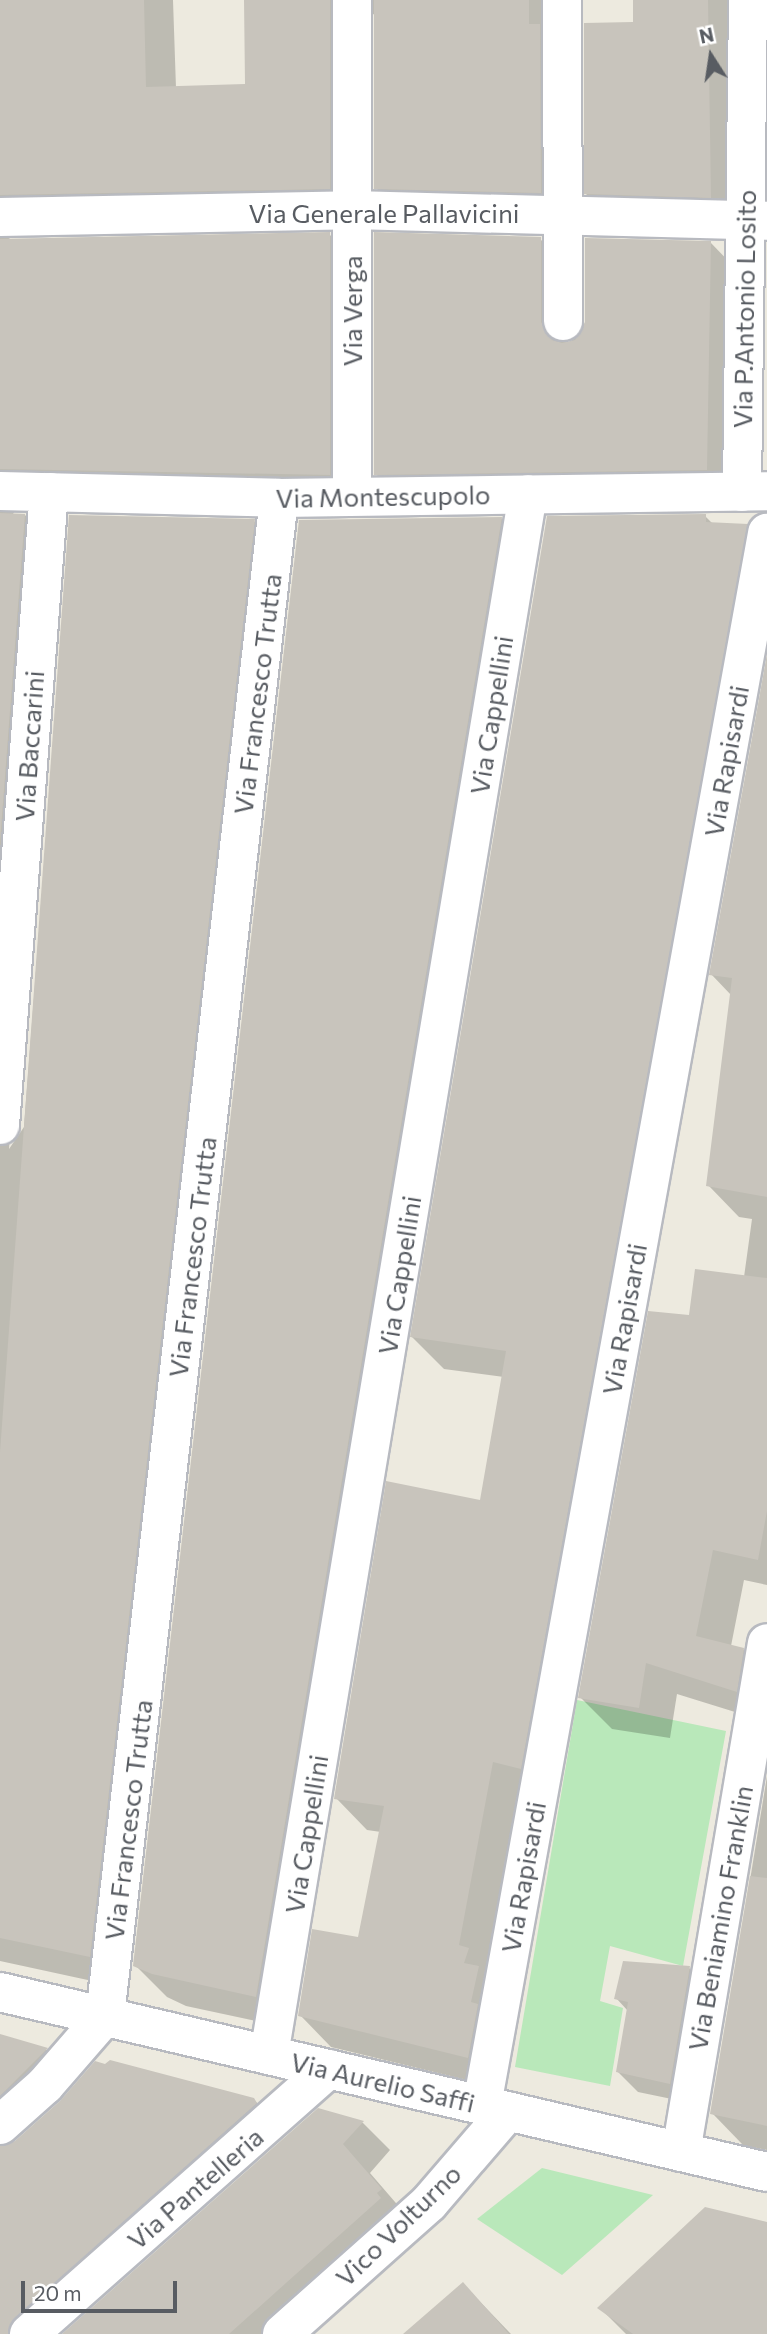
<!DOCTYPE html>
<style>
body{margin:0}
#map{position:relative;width:767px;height:2334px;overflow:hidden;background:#edeadf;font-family:Commissioner,sans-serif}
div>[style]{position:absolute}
.green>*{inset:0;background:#b9e8ba}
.shadow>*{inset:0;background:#0003}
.building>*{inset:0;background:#c8c4bc}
.roads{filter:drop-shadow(2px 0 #b8bac0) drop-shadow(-2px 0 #b8bac0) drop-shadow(0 2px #b8bac0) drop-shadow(0 -2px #b8bac0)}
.minor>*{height:38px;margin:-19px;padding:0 19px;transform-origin:19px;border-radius:19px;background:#fff}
.tertiary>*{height:38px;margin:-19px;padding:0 19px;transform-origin:19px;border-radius:19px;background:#fff}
span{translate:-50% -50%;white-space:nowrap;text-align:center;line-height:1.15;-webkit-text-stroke:5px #fff;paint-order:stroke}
.street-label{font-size:26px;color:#585c62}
.north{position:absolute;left:676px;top:21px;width:70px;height:70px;-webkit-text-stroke:5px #fff;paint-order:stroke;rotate:348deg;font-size:19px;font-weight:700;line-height:28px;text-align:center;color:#585c62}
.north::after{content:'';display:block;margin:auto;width:24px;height:32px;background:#585c62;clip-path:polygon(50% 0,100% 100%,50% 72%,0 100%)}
.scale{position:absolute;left:21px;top:2281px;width:156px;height:32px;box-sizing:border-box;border:4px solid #585c62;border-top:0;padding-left:9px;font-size:21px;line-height:24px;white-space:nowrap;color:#585c62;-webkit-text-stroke:5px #fff;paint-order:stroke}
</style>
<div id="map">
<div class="green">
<div style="clip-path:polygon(577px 1700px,726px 1731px,683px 1966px,610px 1946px,600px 2001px,623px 2008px,610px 2086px,515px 2067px)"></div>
<div style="clip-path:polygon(542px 2168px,653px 2195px,562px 2275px,477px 2219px)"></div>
</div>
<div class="shadow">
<div style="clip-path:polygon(0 0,173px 0,176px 88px,246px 85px,245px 0,559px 0,571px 223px,407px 219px,376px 188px,376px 13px,364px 19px,360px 219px,31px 225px,7px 240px,329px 234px,360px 265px,360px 506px,20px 503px,13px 514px,25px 515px,56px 546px,9px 1149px,24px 1127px,71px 516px,254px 521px,285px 552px,120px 1987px,0 1961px)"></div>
<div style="clip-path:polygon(634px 0,767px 0,754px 215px,617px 225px,586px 194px,635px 24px)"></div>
<div style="clip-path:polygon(540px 239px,568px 266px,568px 343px,711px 243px,738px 271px,734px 497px,403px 502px,376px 474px)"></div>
<div style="clip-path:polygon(705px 516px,714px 525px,747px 526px,767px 546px,500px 2088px,331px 2047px,300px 2015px,359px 1939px,381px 1832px,367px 1830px,336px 1798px,482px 1502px,504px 1377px,444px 1369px,412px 1337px)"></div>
<div style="clip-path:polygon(501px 518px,533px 550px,288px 2028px,186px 2006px,167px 1997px,135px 1965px)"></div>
<div style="clip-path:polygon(767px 655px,767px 1585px,744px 1580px,731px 1646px,743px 1649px,767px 1673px,767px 1722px,677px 1694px,670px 1738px,612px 1729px,580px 1697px,691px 1317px,744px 1277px,752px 1219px,739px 1217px,708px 1185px,731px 995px,711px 974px)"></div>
<div style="clip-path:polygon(767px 1776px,767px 2150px,743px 2145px,712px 2113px)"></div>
<div style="clip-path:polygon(689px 1968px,710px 1989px,691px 2103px,638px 2092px,618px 2072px,628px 2011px,616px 1998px)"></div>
<div style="clip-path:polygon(0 2037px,47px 2050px,74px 2076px,7px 2145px,253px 2099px,281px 2127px,54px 2334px,0 2334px)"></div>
<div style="clip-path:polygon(319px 2110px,363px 2123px,390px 2150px,370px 2173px,408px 2217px,287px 2334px,65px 2334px)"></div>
<div style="clip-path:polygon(767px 2225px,767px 2334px,626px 2334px,600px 2308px)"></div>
<div style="clip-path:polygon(463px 2284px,511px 2334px,406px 2334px)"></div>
</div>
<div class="building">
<div style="clip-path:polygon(0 0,144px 0,146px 87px,245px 84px,244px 0,330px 0,330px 189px,0 195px)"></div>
<div style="clip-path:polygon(374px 0,529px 0,529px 24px,540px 24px,541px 193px,374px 189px)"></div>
<div style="clip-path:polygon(633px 0,708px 0,711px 198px,584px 194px,584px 23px,633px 22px)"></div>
<div style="clip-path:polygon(330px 232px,330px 475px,0 469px,0 239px)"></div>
<div style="clip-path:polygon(374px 232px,541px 237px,541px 322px,552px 340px,562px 343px,575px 340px,585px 322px,585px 238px,711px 241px,707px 470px,374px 475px)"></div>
<div style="clip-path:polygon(0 513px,25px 514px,0 842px)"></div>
<div style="clip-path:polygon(706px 514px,706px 522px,748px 524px,521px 1769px,493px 1762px,459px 1945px,469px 1948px,464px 1963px,479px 1966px,471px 2002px,478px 2004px,468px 2058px,298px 2016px,312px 1929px,358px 1937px,384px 1806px,334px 1799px,386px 1481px,480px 1500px,506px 1351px,410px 1337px,547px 516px)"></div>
<div style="clip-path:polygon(69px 515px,255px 519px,90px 1957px,0 1938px,0 1452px)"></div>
<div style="clip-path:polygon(502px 517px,256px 1997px,152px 1974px,133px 1966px,299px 520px)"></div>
<div style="clip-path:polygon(767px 656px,767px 1197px,706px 1186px,732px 978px,709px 975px)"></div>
<div style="clip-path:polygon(695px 1269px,767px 1278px,767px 1511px,758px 1560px,713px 1550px,696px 1636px,744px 1648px,737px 1692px,646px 1663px,639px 1708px,578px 1698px,648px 1311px,689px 1315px)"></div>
<div style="clip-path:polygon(750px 1876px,767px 1878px,767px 2126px,710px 2114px)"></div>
<div style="clip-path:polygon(623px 1961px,690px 1966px,670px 2084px,616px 2072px,628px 2002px,614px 1999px)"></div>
<div style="clip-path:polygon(0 2034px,48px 2048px,0 2096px)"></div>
<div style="clip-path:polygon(110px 2060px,254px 2098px,257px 2103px,15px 2318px,8px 2334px,0 2334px,0 2146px,15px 2141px,60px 2101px,95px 2061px,105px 2064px)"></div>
<div style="clip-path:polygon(318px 2108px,364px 2121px,343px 2144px,382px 2189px,377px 2193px,381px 2198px,229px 2334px,62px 2334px)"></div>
<div style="clip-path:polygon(705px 2207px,767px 2222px,767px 2334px,633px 2334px,597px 2308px)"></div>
<div style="clip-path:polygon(463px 2282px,509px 2334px,403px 2334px)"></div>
</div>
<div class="roads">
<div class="minor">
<div style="left:352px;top:0;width:496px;rotate:90deg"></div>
<div style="left:562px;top:0;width:321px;rotate:89.8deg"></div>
<div style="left:0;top:217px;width:352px;rotate:-1.1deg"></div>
<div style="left:352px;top:210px;width:415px;rotate:1.5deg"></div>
<div style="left:0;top:491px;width:279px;rotate:1.4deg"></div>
<div style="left:279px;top:498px;width:488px;rotate:-0.8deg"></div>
<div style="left:742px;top:492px;width:492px;rotate:-89.3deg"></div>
<div style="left:0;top:1125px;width:635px;rotate:-85.57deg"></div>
<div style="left:269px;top:2055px;width:1582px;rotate:-80.58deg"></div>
<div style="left:482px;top:2105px;width:1598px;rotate:-79.72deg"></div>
<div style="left:0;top:2125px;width:60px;rotate:-41.6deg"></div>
<div style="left:45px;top:2085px;width:91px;rotate:-49deg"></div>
<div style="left:105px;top:2016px;width:1528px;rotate:-83.46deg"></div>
<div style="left:681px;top:2152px;width:516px;rotate:-80.41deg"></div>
<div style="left:29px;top:2334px;width:400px;rotate:-41.5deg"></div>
<div style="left:282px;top:2334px;width:197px;rotate:-41.7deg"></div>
<div style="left:429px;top:2203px;width:121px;rotate:-49.3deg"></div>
</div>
<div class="tertiary">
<div style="left:0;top:1992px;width:788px;rotate:13.21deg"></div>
</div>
</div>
<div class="street-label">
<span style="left:384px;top:213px">Via Generale Pallavicini</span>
<span style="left:744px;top:309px;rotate:-89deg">Via P.Antonio Losito</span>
<span style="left:352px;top:311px;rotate:-90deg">Via Verga</span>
<span style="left:383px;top:496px;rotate:-1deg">Via Montescupolo</span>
<span style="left:257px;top:694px;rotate:-83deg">Via Francesco Trutta</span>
<span style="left:491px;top:715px;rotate:-81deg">Via Cappellini</span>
<span style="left:29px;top:746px;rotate:-86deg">Via Baccarini</span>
<span style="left:726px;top:761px;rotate:-80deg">Via Rapisardi</span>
<span style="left:192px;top:1257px;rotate:-83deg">Via Francesco Trutta</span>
<span style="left:399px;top:1275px;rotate:-81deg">Via Cappellini</span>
<span style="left:624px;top:1319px;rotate:-80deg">Via Rapisardi</span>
<span style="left:128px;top:1820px;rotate:-83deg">Via Francesco Trutta</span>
<span style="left:306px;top:1834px;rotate:-81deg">Via Cappellini</span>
<span style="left:523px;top:1877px;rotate:-80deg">Via Rapisardi</span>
<span style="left:720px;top:1918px;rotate:-80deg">Via Beniamino Franklin</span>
<span style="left:383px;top:2082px;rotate:13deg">Via Aurelio Saffi</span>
<span style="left:195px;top:2188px;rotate:-41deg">Via Pantelleria</span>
<span style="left:398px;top:2225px;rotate:-44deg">Vico Volturno</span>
</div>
<div class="north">N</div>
<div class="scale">20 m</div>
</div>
